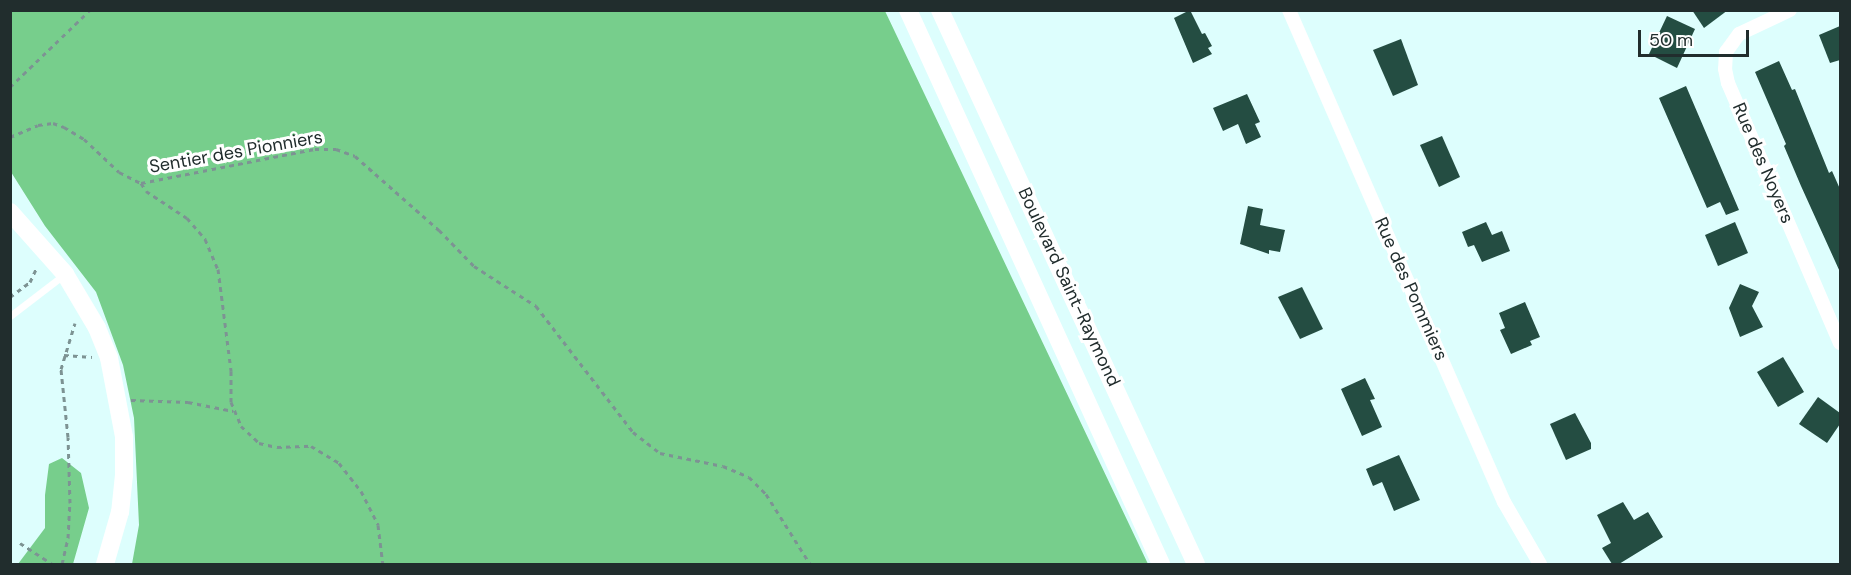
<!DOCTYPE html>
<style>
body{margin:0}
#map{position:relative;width:1851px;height:575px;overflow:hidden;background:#ddfefd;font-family:"DM Sans",sans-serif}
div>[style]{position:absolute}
.forest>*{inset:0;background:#77ce8c}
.building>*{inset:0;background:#244d42}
.path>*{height:3px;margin-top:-1.5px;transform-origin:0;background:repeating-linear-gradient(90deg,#7d9393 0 4.5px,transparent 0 9px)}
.lane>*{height:7px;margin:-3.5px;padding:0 3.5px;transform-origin:3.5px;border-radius:3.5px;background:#fff}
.street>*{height:14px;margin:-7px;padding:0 7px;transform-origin:7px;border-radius:7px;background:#fff}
.secondary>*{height:18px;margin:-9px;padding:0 9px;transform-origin:9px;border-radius:9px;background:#fff}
span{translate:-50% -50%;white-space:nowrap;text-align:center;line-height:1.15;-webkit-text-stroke:6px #fff;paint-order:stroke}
.street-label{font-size:18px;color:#212d2d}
.frame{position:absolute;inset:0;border:12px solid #212d2d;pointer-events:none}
.scale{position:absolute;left:1638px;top:30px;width:111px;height:27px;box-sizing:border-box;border:3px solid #212d2d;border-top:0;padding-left:8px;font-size:18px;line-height:21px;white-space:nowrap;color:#212d2d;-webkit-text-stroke:4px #fff;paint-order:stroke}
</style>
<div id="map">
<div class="forest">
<div style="clip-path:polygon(10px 11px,885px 11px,1148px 564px,132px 564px,139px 525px,134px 418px,123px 365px,96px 292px,45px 226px,11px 172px)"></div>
<div style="clip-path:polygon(62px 458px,81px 473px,89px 508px,73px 564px,18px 564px,45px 528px,45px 495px,49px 464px)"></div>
</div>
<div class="building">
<div style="clip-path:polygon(1190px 10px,1202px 34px,1205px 33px,1212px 46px,1208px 48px,1212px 54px,1193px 63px,1174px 18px)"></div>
<div style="clip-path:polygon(1692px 10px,1728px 10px,1704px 28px)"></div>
<div style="clip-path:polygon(1667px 16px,1695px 29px,1677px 68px,1649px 54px)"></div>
<div style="clip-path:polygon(1840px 26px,1840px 60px,1830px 63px,1819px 35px)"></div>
<div style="clip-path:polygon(1401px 39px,1418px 85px,1393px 96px,1373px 50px)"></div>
<div style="clip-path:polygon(1779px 61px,1792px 90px,1795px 89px,1829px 173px,1832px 171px,1840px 189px,1840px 272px,1801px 186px,1784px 146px,1786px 144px,1755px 72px)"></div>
<div style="clip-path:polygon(1686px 86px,1739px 210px,1726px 215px,1720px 202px,1707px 208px,1659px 98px)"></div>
<div style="clip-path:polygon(1247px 94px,1260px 122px,1255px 124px,1261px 137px,1246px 144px,1238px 124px,1223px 131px,1213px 108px)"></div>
<div style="clip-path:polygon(1442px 136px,1460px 177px,1439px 187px,1420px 145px)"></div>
<div style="clip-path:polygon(1248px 206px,1263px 209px,1260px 225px,1285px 230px,1280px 252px,1269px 250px,1269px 254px,1240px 244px)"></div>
<div style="clip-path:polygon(1486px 222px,1492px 235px,1502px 231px,1510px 251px,1482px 262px,1474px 245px,1468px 247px,1462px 232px)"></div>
<div style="clip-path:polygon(1735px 222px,1748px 253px,1718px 266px,1705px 235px)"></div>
<div style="clip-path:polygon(1740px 284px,1759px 292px,1752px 306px,1763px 327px,1740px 337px,1729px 308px)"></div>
<div style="clip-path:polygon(1302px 287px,1323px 329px,1300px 339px,1278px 297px)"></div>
<div style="clip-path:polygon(1525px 302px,1540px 337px,1530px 341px,1532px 345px,1511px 354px,1500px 330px,1505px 328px,1499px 313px)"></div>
<div style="clip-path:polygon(1783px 357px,1804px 392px,1778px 407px,1757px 372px)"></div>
<div style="clip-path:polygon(1365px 378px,1375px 399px,1370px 400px,1382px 427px,1362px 436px,1341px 389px)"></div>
<div style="clip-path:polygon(1818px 397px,1840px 413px,1840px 424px,1827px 443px,1799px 424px)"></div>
<div style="clip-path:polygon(1575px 413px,1591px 443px,1591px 449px,1566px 460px,1550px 424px)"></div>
<div style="clip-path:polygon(1399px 455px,1420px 500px,1394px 511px,1382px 482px,1373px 486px,1366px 469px)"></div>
<div style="clip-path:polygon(1623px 502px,1634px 520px,1648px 512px,1663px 537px,1619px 564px,1612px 564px,1602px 548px,1611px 543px,1597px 515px)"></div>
</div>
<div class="path">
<div style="left:10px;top:87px;width:111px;rotate:-43.9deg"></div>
<div style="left:10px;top:137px;width:30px;rotate:-23deg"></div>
<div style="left:38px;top:125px;width:15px;rotate:-8deg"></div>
<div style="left:53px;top:123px;width:12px;rotate:20deg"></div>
<div style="left:64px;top:127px;width:23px;rotate:31deg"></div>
<div style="left:84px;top:139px;width:48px;rotate:43.3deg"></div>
<div style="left:119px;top:172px;width:25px;rotate:27deg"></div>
<div style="left:141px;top:183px;width:9px;rotate:58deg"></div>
<div style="left:146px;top:191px;width:49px;rotate:33.4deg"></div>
<div style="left:187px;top:218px;width:28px;rotate:49deg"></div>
<div style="left:205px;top:239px;width:33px;rotate:67deg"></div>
<div style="left:218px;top:269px;width:103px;rotate:82.7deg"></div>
<div style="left:231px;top:371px;width:31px;rotate:90deg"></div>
<div style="left:231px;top:402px;width:26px;rotate:67deg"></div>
<div style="left:241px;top:426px;width:25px;rotate:43deg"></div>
<div style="left:259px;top:443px;width:18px;rotate:13deg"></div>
<div style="left:277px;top:447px;width:34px;rotate:-2deg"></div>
<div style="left:311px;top:446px;width:33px;rotate:31deg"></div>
<div style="left:339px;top:463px;width:36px;rotate:52deg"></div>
<div style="left:361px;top:491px;width:38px;rotate:63deg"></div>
<div style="left:378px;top:525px;width:39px;rotate:83deg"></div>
<div style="left:141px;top:183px;width:177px;rotate:-11.1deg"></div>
<div style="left:315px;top:149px;width:21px"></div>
<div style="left:336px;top:149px;width:20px;rotate:20deg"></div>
<div style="left:355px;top:156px;width:112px;rotate:41.4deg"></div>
<div style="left:439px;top:230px;width:50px;rotate:45.8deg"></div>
<div style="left:474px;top:266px;width:74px;rotate:32.8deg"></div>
<div style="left:536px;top:306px;width:159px;rotate:52.4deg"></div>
<div style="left:633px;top:432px;width:34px;rotate:38deg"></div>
<div style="left:660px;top:453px;width:64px;rotate:11.7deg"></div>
<div style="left:723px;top:466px;width:28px;rotate:23deg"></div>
<div style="left:749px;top:477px;width:24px;rotate:45deg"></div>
<div style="left:766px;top:494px;width:83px;rotate:57.8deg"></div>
<div style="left:10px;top:297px;width:25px;rotate:-37deg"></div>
<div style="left:30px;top:282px;width:17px;rotate:-65deg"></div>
<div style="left:64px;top:355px;width:28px;rotate:4deg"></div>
<div style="left:131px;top:400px;width:57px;rotate:2deg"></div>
<div style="left:188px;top:402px;width:46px;rotate:11.3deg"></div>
<div style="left:20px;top:543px;width:38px;rotate:33deg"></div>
<div style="left:62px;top:564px;width:27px;rotate:-77deg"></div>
<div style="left:68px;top:538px;width:35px;rotate:-87deg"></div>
<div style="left:70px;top:503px;width:66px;rotate:-91.7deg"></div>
<div style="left:68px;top:437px;width:68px;rotate:-95.9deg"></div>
<div style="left:61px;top:369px;width:48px;rotate:-73.1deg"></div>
</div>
<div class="lane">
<div style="left:10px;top:316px;width:69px;rotate:-37.4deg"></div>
</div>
<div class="street">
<div style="left:1289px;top:10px;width:537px;rotate:66.4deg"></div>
<div style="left:1504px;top:502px;width:72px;rotate:59.9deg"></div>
<div style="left:1790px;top:10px;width:56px;rotate:154.8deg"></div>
<div style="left:1739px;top:34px;width:22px;rotate:126deg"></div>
<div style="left:1726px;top:52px;width:17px;rotate:93deg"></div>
<div style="left:1725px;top:69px;width:14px;rotate:78deg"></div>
<div style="left:1728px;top:83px;width:283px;rotate:66.7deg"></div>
</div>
<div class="secondary">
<div style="left:908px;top:10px;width:609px;rotate:65.45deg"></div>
<div style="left:940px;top:10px;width:610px;rotate:65.2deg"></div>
<div style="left:10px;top:212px;width:83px;rotate:48.4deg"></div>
<div style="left:65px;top:274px;width:63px;rotate:59.3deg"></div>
<div style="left:97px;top:328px;width:32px;rotate:68deg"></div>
<div style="left:109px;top:358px;width:80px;rotate:79.2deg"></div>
<div style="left:124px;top:437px;width:38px;rotate:90deg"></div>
<div style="left:124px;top:475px;width:37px;rotate:96deg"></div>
<div style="left:120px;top:512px;width:54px;rotate:106.1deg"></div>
</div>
<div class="street-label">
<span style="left:236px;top:152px;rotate:-10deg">Sentier des Pionniers</span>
<span style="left:1763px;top:163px;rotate:67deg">Rue des Noyers</span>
<span style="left:1069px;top:287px;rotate:65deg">Boulevard Saint-Raymond</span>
<span style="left:1411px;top:289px;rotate:66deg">Rue des Pommiers</span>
</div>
<div class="frame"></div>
<div class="scale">50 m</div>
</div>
